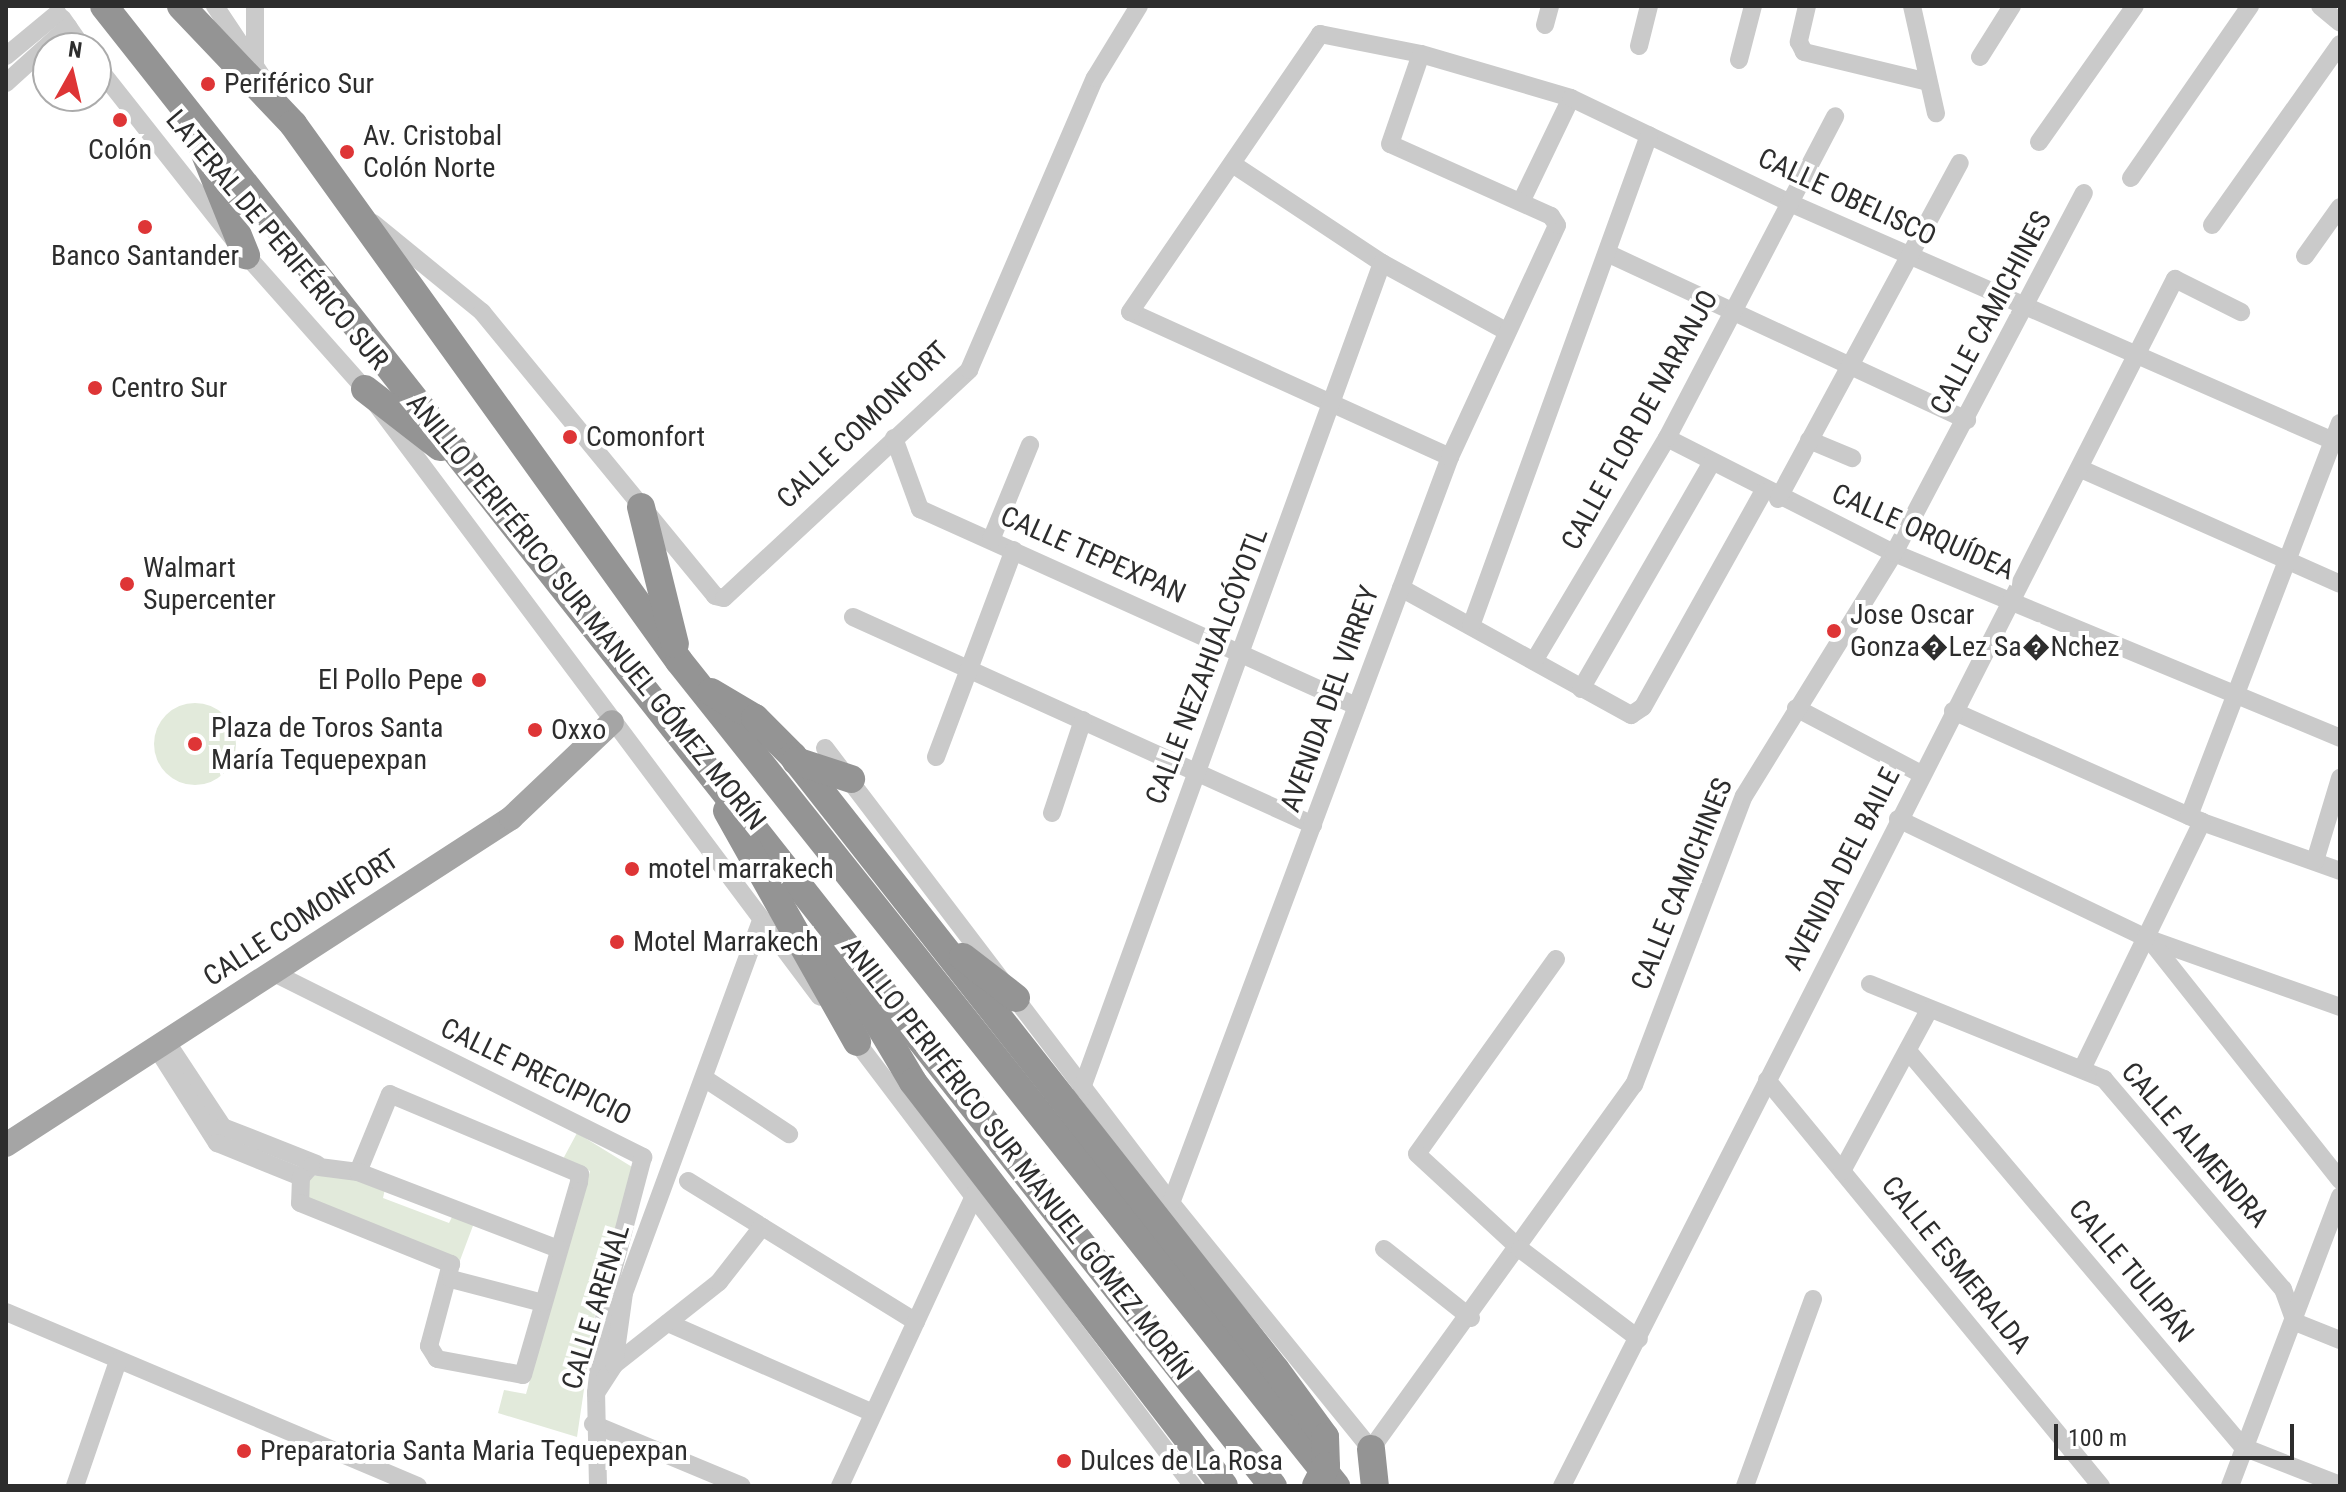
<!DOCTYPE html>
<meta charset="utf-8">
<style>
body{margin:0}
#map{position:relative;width:2346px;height:1492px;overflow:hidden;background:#fff;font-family:"Roboto Condensed",sans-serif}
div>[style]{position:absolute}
.green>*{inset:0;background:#e2eadb}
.round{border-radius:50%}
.minor>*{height:18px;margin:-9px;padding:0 9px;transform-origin:9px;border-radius:9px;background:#cacaca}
.major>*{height:24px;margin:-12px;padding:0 12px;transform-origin:12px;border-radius:12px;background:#a5a5a5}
.highway>*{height:28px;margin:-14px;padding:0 14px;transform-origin:14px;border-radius:14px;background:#949494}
.highway-bridge>*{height:28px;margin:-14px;padding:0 14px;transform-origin:14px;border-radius:14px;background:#949494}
.dots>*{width:22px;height:22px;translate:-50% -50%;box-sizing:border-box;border:4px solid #fff;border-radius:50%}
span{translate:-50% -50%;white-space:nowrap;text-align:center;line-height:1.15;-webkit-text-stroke:8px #fff;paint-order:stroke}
.poi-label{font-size:28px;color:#2d2d2d}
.left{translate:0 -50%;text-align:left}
.right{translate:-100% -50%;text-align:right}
.street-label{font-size:28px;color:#2d2d2d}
.frame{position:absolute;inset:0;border:8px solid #2d2d2d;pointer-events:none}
.north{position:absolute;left:32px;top:32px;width:80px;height:80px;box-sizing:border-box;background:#fff;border:2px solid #ababab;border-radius:50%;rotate:8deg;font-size:22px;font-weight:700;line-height:32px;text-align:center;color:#2d2d2d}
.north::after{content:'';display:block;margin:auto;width:28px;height:36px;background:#de3536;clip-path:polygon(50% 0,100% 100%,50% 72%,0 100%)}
.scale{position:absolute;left:2054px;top:1424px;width:240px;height:36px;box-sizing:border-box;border:4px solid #2d2d2d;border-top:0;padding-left:10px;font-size:24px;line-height:28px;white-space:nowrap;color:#2d2d2d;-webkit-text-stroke:6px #fff;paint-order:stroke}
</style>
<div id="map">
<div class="green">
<div class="round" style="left:154px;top:703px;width:82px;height:82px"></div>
<div style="clip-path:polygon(577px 1133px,637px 1170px,597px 1301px,577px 1437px,498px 1413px,504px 1390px,526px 1394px,590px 1171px,563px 1159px)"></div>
<div style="clip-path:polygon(319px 1175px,363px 1181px,385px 1189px,383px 1198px,449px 1223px,453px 1215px,474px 1223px,459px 1263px,308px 1205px,309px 1177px)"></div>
</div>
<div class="minor">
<div style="left:215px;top:6px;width:87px;rotate:56.3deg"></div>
<div style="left:255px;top:6px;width:60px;rotate:90deg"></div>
<div style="left:1807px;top:6px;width:37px;rotate:103deg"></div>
<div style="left:1799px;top:42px;width:11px;rotate:63deg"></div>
<div style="left:1804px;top:52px;width:128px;rotate:13.6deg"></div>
<div style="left:1912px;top:6px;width:110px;rotate:77.4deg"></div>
<div style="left:2320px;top:6px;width:26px;rotate:40deg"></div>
<div style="left:62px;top:18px;width:37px;rotate:55deg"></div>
<div style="left:1545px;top:25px;width:20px;rotate:-75deg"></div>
<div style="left:1639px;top:46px;width:41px;rotate:-76deg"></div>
<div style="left:6px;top:56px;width:67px;rotate:-39.6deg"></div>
<div style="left:1980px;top:57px;width:60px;rotate:-57.9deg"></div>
<div style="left:1739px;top:60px;width:56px;rotate:-75.5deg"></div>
<div style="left:96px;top:65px;width:242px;rotate:51.7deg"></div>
<div style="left:246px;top:255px;width:179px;rotate:48.4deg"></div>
<div style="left:365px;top:389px;width:759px;rotate:53.19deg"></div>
<div style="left:6px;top:83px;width:84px;rotate:-42.1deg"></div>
<div style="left:2039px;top:142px;width:166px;rotate:-54.8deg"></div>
<div style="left:1234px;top:165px;width:178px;rotate:33.5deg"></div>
<div style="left:1382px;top:263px;width:139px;rotate:28.8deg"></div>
<div style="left:2131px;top:178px;width:209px;rotate:-55.3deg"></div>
<div style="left:1521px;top:202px;width:115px;rotate:-64.3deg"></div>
<div style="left:373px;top:223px;width:141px;rotate:39.2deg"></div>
<div style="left:482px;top:312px;width:367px;rotate:50.6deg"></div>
<div style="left:715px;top:596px;width:9px;rotate:13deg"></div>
<div style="left:724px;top:598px;width:335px;rotate:-42.9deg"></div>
<div style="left:969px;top:370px;width:318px;rotate:-66.7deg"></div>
<div style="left:1095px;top:78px;width:84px;rotate:-58.6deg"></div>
<div style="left:2212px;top:225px;width:222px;rotate:-54.7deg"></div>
<div style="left:1607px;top:253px;width:397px;rotate:24.9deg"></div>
<div style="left:2305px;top:256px;width:60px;rotate:-54.5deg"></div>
<div style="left:894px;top:438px;width:76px;rotate:69.9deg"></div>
<div style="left:920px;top:509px;width:479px;rotate:24.3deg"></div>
<div style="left:1667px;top:438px;width:254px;rotate:26.9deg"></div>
<div style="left:1894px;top:553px;width:483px;rotate:22.5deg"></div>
<div style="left:1809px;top:440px;width:47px;rotate:22.7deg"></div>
<div style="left:1450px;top:457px;width:351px;rotate:-155.6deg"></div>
<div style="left:1130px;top:312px;width:337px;rotate:-55.6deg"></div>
<div style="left:1320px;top:34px;width:103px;rotate:11.2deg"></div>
<div style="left:1421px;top:54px;width:156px;rotate:16.3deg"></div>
<div style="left:1571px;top:98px;width:243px;rotate:25.6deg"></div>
<div style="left:1790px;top:203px;width:600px;rotate:23.66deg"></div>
<div style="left:2081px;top:469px;width:283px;rotate:23.9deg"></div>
<div style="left:1778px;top:499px;width:382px;rotate:-61.6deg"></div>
<div style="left:991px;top:540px;width:103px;rotate:-67.7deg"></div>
<div style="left:1401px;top:588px;width:263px;rotate:28.9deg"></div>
<div style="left:1631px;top:715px;width:14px;rotate:-34deg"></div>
<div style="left:1643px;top:707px;width:246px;rotate:-60.8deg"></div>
<div style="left:853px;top:617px;width:505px;rotate:24.33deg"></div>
<div style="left:1471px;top:626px;width:522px;rotate:-70.07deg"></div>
<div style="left:1534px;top:661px;width:260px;rotate:-59.2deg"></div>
<div style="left:1667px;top:438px;width:363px;rotate:-62.4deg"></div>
<div style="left:1581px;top:689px;width:262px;rotate:-60deg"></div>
<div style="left:1796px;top:708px;width:141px;rotate:27.8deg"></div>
<div style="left:1953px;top:711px;width:273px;rotate:24deg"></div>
<div style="left:2202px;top:822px;width:146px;rotate:19.5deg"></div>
<div style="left:825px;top:748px;width:572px;rotate:52.75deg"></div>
<div style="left:1171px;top:1203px;width:317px;rotate:50.9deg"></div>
<div style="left:1371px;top:1449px;width:449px;rotate:-54.2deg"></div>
<div style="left:1634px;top:1085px;width:309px;rotate:-69.2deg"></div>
<div style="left:1744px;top:796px;width:286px;rotate:-58.3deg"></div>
<div style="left:1894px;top:553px;width:407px;rotate:-62.2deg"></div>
<div style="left:936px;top:757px;width:221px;rotate:-69.4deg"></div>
<div style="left:1052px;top:813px;width:98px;rotate:-71.6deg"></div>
<div style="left:2189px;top:816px;width:421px;rotate:-69deg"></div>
<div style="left:1898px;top:819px;width:278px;rotate:25.6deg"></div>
<div style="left:2149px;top:939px;width:203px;rotate:19.6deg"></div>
<div style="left:2315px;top:861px;width:87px;rotate:-73.2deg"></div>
<div style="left:2149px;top:939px;width:308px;rotate:51.6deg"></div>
<div style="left:1556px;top:959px;width:239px;rotate:125.5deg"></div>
<div style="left:1417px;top:1154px;width:140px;rotate:42.7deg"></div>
<div style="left:1520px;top:1249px;width:149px;rotate:37.1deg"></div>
<div style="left:272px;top:972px;width:415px;rotate:26.5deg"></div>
<div style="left:643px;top:1157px;width:141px;rotate:104.8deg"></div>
<div style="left:607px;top:1293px;width:101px;rotate:96.3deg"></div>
<div style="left:1870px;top:984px;width:253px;rotate:22.1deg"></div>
<div style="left:2104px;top:1079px;width:276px;rotate:49.6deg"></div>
<div style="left:2283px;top:1289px;width:35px;rotate:70deg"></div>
<div style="left:2295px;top:1322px;width:48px;rotate:21.8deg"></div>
<div style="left:852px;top:1036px;width:565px;rotate:52.85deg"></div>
<div style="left:166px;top:1041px;width:103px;rotate:56.5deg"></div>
<div style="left:223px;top:1127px;width:101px;rotate:21.5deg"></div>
<div style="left:156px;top:1047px;width:114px;rotate:57.6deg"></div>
<div style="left:217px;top:1143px;width:91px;rotate:22deg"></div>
<div style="left:1908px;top:1051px;width:519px;rotate:49.77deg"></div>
<div style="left:2243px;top:1447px;width:104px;rotate:21.4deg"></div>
<div style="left:2082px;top:1069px;width:275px;rotate:-64.1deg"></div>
<div style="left:704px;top:1078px;width:102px;rotate:33.4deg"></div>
<div style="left:1767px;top:1080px;width:526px;rotate:50.56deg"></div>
<div style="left:1082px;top:1088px;width:878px;rotate:-70.02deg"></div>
<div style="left:1842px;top:1171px;width:183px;rotate:-61.6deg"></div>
<div style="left:358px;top:1172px;width:47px;rotate:-172.7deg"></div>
<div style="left:311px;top:1166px;width:15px;rotate:132deg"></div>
<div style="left:301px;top:1177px;width:26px;rotate:92deg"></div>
<div style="left:300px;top:1203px;width:163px;rotate:22deg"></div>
<div style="left:451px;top:1264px;width:85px;rotate:105deg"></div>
<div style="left:429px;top:1346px;width:15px;rotate:58deg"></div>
<div style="left:437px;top:1359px;width:87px;rotate:10.5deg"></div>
<div style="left:523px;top:1375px;width:201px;rotate:-73.8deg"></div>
<div style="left:579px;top:1182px;width:8px;rotate:-83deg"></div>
<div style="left:580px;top:1174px;width:206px;rotate:-157.2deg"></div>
<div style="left:390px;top:1094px;width:84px;rotate:112.3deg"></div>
<div style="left:358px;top:1172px;width:215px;rotate:21deg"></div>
<div style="left:688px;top:1181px;width:268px;rotate:31.7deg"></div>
<div style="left:1171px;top:1203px;width:796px;rotate:-69.49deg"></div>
<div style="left:1450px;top:457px;width:255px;rotate:-65.2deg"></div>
<div style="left:1557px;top:225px;width:11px;rotate:-124deg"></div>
<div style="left:1551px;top:216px;width:176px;rotate:-155.9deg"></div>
<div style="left:1390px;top:144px;width:95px;rotate:-71deg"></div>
<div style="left:1384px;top:1249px;width:111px;rotate:38.4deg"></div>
<div style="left:451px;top:1279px;width:95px;rotate:14.6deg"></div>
<div style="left:6px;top:1312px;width:447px;rotate:22.9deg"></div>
<div style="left:668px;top:1323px;width:224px;rotate:23.7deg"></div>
<div style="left:614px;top:1365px;width:134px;rotate:-38.3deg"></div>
<div style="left:719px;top:1282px;width:70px;rotate:-52deg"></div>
<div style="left:593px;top:1424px;width:161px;rotate:22.6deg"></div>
<div style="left:75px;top:1486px;width:132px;rotate:-71deg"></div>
<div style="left:598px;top:1486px;width:93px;rotate:-91.2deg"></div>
<div style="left:596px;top:1393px;width:33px;rotate:-57deg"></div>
<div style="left:614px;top:1365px;width:73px;rotate:-82.1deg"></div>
<div style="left:624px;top:1293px;width:393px;rotate:-69.8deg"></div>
<div style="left:840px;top:1486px;width:325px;rotate:-65.2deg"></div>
<div style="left:1562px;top:1486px;width:1354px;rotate:-63.08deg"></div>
<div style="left:2175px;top:279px;width:74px;rotate:26.6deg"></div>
<div style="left:1745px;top:1486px;width:199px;rotate:-70deg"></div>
<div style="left:2230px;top:1486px;width:310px;rotate:-69.2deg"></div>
</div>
<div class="major">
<div style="left:6px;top:1145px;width:602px;rotate:-32.92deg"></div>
<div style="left:511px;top:818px;width:139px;rotate:-43.5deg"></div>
</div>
<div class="highway">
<div style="left:104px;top:6px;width:1886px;rotate:51.7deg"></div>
<div style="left:181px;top:6px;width:163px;rotate:46.5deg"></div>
<div style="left:293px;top:124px;width:661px;rotate:54.29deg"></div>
<div style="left:679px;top:661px;width:1055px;rotate:51.47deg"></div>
<div style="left:197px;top:134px;width:131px;rotate:68deg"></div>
<div style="left:365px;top:389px;width:95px;rotate:37.7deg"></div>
<div style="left:641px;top:507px;width:141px;rotate:76.1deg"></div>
<div style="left:711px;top:692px;width:51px;rotate:30.6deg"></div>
<div style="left:755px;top:718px;width:54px;rotate:45deg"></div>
<div style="left:793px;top:756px;width:781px;rotate:51.81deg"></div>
<div style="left:796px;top:761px;width:58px;rotate:18.1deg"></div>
<div style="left:727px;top:811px;width:265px;rotate:60.6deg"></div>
<div style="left:832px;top:946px;width:158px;rotate:59.2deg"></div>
<div style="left:913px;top:1082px;width:510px;rotate:52.41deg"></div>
<div style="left:963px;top:957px;width:67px;rotate:37.7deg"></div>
<div style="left:1371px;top:1449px;width:37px;rotate:84deg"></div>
</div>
<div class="highway-bridge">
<div style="left:1276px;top:1370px;width:83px;rotate:53.8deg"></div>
<div style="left:1325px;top:1437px;width:29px;rotate:88deg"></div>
<div style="left:1326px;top:1466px;width:22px;rotate:117deg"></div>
</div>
<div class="dots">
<div style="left:208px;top:84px;background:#de3536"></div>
<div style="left:120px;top:120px;background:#de3536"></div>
<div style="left:347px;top:152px;background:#de3536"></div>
<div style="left:145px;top:227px;background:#de3536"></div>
<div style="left:95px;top:388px;background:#de3536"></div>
<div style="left:570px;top:437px;background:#de3536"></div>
<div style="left:127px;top:584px;background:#de3536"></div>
<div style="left:1834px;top:631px;background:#de3536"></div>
<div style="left:479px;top:680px;background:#de3536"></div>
<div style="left:535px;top:730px;background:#de3536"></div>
<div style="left:195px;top:744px;background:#de3536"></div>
<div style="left:632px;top:869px;background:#de3536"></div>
<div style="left:617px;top:942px;background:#de3536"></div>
<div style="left:244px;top:1451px;background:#de3536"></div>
<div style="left:1064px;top:1461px;background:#de3536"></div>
</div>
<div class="poi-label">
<span class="left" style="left:224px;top:84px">Periférico Sur</span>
<span class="left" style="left:363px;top:152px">Av. Cristobal<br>Colón Norte</span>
<span style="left:120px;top:150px">Colón</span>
<span style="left:145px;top:256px">Banco Santander</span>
<span class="left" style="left:111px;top:388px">Centro Sur</span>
<span class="left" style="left:586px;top:437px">Comonfort</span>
<span class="left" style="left:143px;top:584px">Walmart<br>Supercenter</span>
<span class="left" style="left:1850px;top:631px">Jose Oscar<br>Gonza�Lez Sa�Nchez</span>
<span class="right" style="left:463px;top:680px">El Pollo Pepe</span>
<span class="left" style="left:211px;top:744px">Plaza de Toros Santa<br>María Tequepexpan</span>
<span class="left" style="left:551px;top:730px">Oxxo</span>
<span class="left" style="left:648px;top:869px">motel marrakech</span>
<span class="left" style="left:633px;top:942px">Motel Marrakech</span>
<span class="left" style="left:260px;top:1451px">Preparatoria Santa Maria Tequepexpan</span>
<span class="left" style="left:1080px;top:1461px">Dulces de La Rosa</span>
</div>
<div class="street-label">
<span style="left:1847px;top:197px;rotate:25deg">CALLE OBELISCO</span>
<span style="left:277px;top:240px;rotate:50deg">LATERAL DE PERIFÉRICO SUR</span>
<span style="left:1991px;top:313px;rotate:-62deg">CALLE CAMICHINES</span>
<span style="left:1640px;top:420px;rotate:-61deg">CALLE FLOR DE NARANJO</span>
<span style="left:863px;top:425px;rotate:-44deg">CALLE COMONFORT</span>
<span style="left:1923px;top:532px;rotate:24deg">CALLE ORQUÍDEA</span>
<span style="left:1093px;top:555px;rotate:24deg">CALLE TEPEXPAN</span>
<span style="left:586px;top:612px;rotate:51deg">ANILLO PERIFÉRICO SUR MANUEL GÓMEZ MORÍN</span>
<span style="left:1207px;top:666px;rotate:-69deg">CALLE NEZAHUALCÓYOTL</span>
<span style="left:1330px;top:699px;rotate:-70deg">AVENIDA DEL VIRREY</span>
<span style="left:1842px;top:869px;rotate:-63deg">AVENIDA DEL BAILE</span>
<span style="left:1682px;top:884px;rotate:-68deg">CALLE CAMICHINES</span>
<span style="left:301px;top:918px;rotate:-33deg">CALLE COMONFORT</span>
<span style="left:536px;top:1072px;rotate:26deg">CALLE PRECIPICIO</span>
<span style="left:2195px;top:1145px;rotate:49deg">CALLE ALMENDRA</span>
<span style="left:1017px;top:1159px;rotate:52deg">ANILLO PERIFÉRICO SUR MANUEL GÓMEZ MORÍN</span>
<span style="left:1956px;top:1265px;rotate:51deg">CALLE ESMERALDA</span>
<span style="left:2131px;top:1271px;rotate:50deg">CALLE TULIPÁN</span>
<span style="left:596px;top:1307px;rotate:-73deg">CALLE ARENAL</span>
</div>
<div class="frame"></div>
<div class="north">N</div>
<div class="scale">100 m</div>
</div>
